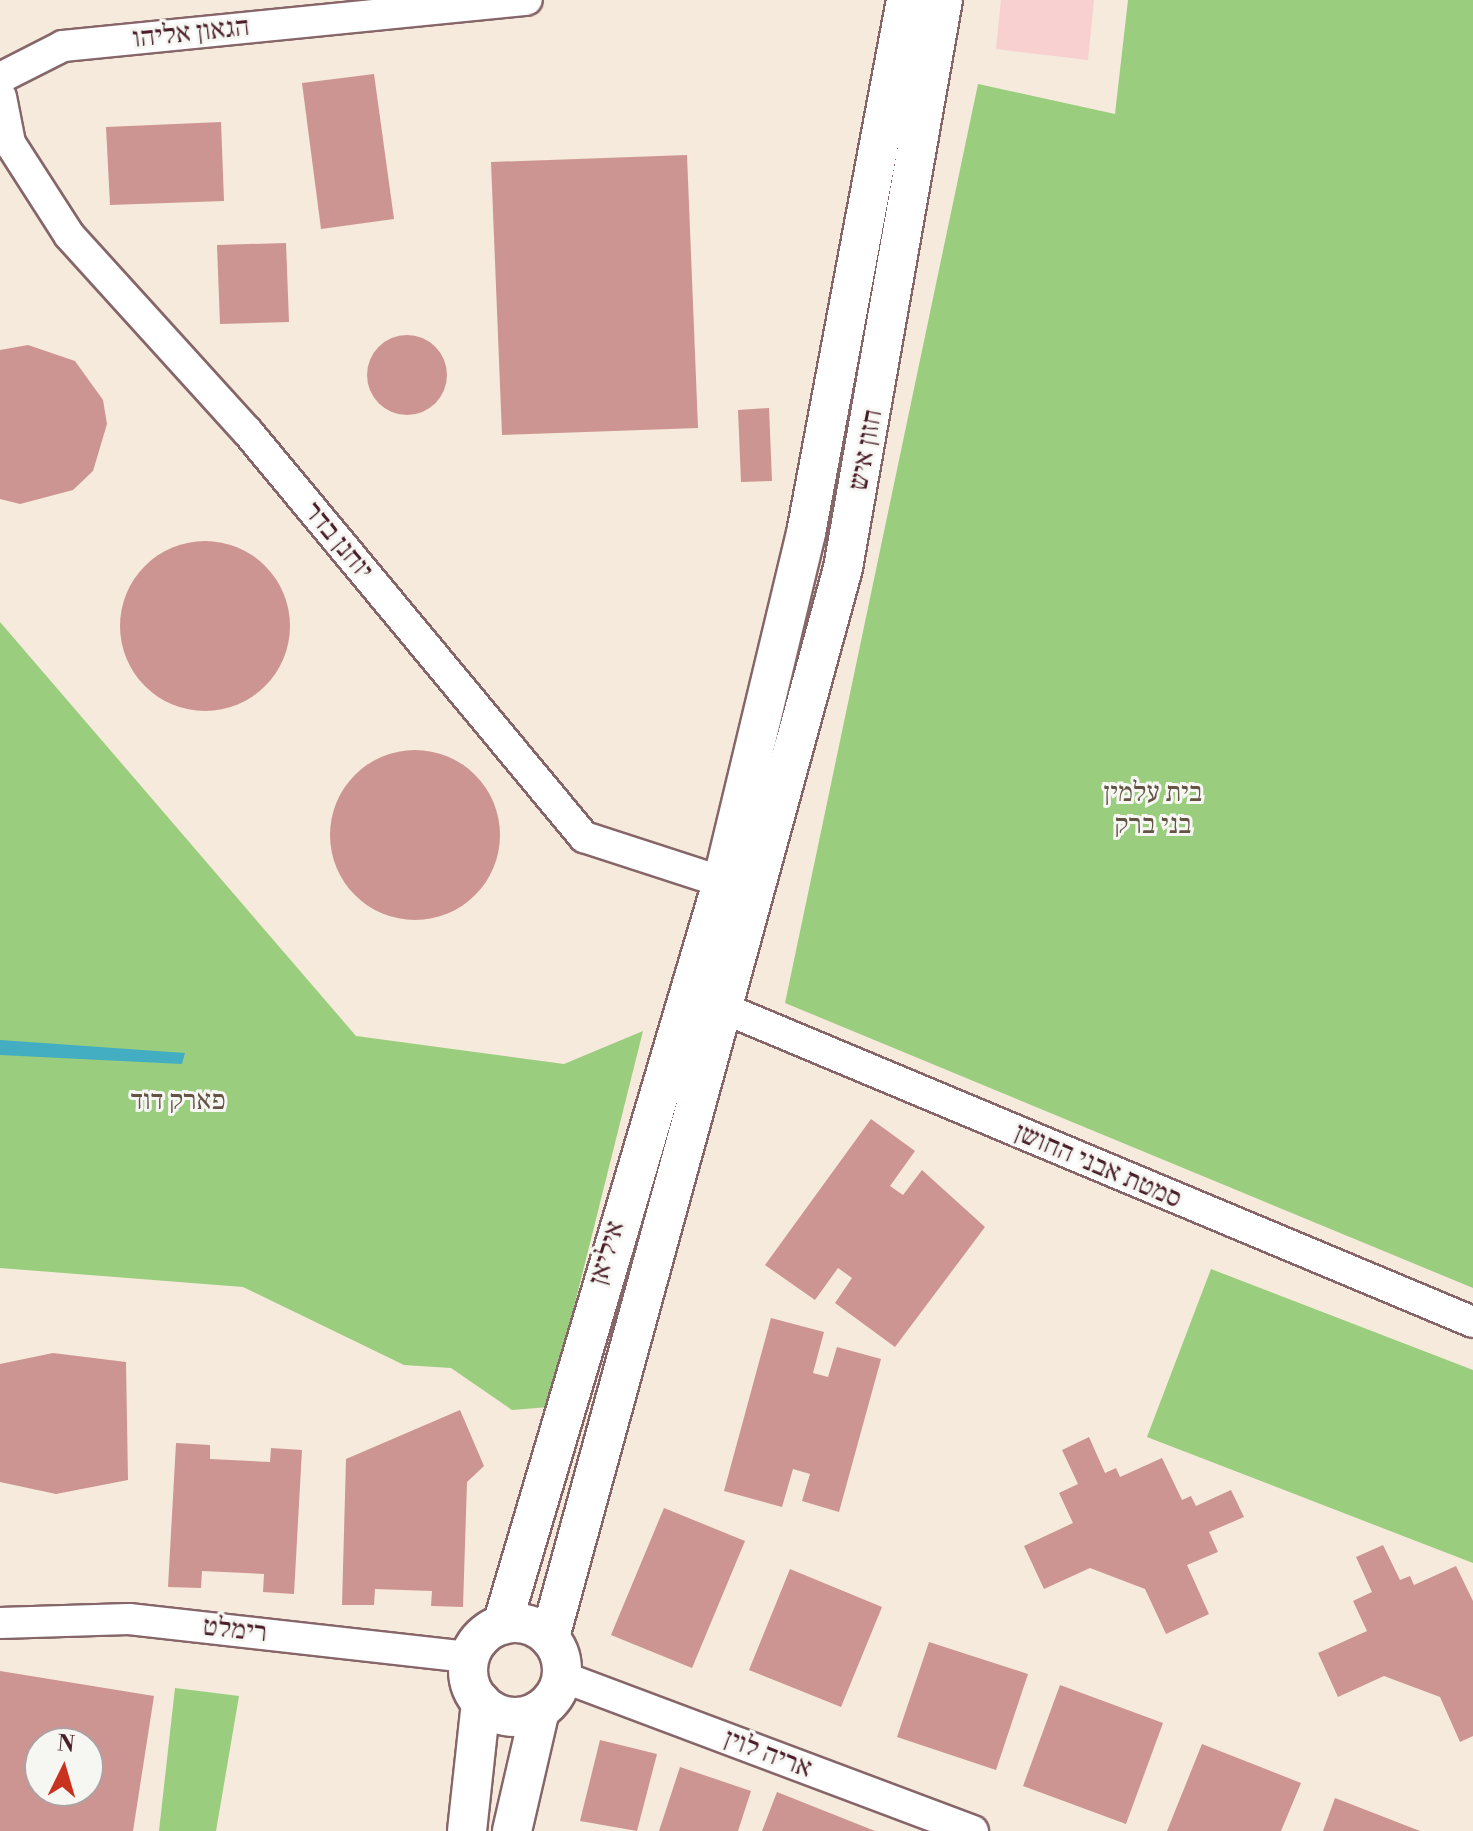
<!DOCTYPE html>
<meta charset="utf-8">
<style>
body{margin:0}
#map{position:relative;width:1473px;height:1831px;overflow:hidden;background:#f5eadb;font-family:"Libre Bodoni","Frank Ruhl Libre",serif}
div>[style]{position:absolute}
.built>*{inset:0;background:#f7d0cf}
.green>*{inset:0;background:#9acd7d}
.water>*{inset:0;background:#43adc2}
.building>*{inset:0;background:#cd9591}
.round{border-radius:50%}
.roads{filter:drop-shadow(2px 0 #866669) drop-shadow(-2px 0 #866669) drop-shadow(0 2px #866669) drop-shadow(0 -2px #866669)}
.minor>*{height:30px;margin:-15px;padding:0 15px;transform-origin:15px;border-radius:15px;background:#fff}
.tertiary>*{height:38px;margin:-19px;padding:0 19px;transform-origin:19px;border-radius:19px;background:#fff}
.tertiary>.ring{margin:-19px;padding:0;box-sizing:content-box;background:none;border:38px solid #fff;border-radius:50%}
span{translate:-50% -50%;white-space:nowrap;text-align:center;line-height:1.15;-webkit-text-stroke:6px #f6f6f2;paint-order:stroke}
.street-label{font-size:28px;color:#4a1f2b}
.park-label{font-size:28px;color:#625344}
.north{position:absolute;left:24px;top:1727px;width:80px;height:80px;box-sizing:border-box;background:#f6f6f2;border:2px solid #b1a0a2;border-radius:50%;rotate:5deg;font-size:22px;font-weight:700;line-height:32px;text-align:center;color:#4a1f2b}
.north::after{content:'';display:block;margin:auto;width:28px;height:36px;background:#c8321e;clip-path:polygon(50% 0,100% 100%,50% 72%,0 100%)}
</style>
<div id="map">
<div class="built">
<div style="clip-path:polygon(1001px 0,1094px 0,1088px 60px,996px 49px)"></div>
</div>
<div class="green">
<div style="clip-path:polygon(1128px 0,1473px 0,1473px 1288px,785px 1003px,978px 84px,1115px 114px)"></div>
<div style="clip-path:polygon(0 622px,356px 1036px,564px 1064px,643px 1031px,549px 1407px,512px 1410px,451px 1368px,404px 1365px,243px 1287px,0 1268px)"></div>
<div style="clip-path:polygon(1211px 1269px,1473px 1370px,1473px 1563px,1147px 1437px)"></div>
<div style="clip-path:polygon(175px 1688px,239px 1696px,216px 1831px,159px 1831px)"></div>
</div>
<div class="water">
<div style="clip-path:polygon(0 1040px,185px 1053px,182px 1064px,0 1055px)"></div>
</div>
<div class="building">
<div style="clip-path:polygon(374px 74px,394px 219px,321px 229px,302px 83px)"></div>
<div style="clip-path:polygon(221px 122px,224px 201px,110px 205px,106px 127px)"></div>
<div style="clip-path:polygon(687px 155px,698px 428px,502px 435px,491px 162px)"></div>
<div style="clip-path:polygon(286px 243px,289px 322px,220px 324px,217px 245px)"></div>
<div class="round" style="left:367px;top:335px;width:80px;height:80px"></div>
<div style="clip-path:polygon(28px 345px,75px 361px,103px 400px,107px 424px,93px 471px,73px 490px,20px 504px,0 499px,0 350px)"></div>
<div style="clip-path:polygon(769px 408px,772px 481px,741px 482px,738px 410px)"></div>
<div class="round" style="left:120px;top:541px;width:170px;height:170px"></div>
<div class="round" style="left:330px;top:750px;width:170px;height:170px"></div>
<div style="clip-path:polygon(871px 1119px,915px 1151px,890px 1186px,903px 1195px,922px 1170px,985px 1227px,895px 1347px,835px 1303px,852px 1278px,838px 1268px,815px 1300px,765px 1265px)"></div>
<div style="clip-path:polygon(771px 1318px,824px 1332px,813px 1373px,828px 1377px,837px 1347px,881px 1359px,839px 1512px,802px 1501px,810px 1474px,793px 1469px,782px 1507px,724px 1491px)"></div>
<div style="clip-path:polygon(53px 1353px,126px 1362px,128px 1480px,56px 1494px,0 1482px,0 1364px)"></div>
<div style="clip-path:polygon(460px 1410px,484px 1466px,467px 1482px,463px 1607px,431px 1606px,432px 1591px,375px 1589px,374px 1605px,342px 1605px,346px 1459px)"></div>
<div style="clip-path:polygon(1089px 1437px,1105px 1473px,1116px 1468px,1120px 1477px,1162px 1458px,1182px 1500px,1191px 1496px,1196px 1506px,1231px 1490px,1244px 1517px,1209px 1532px,1218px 1552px,1187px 1565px,1209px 1614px,1166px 1634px,1145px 1589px,1090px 1568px,1044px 1589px,1024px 1546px,1073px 1523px,1059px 1493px,1078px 1484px,1062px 1450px)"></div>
<div style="clip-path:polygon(176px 1443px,210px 1445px,210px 1459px,270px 1462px,271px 1448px,302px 1450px,294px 1594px,263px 1592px,264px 1574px,202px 1571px,201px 1588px,168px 1587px)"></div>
<div style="clip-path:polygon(664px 1508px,745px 1541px,692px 1668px,611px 1635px)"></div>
<div style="clip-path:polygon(1383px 1545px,1400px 1580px,1410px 1576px,1414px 1585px,1456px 1566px,1473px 1601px,1473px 1736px,1460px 1742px,1440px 1697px,1384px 1676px,1338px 1697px,1318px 1653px,1367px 1631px,1353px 1601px,1372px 1592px,1356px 1557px)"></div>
<div style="clip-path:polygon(790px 1569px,882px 1607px,841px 1707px,749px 1670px)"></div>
<div style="clip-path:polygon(929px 1642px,1028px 1674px,996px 1770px,897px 1737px)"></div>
<div style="clip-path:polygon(evenodd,0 1671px,154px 1696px,133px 1831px,0 1831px,0 1671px,40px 1743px,88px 1743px,88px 1791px,40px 1791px,40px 1743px)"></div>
<div style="clip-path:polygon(1060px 1685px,1163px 1723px,1126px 1824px,1023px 1786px)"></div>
<div style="clip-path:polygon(600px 1740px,657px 1754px,637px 1831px,580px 1821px)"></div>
<div style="clip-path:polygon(1202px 1744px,1301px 1783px,1281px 1831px,1167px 1831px)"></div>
<div style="clip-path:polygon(680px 1767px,751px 1791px,738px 1831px,659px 1831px)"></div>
<div style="clip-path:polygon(777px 1792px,875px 1831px,762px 1831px)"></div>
<div style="clip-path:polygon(1335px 1798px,1420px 1831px,1323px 1831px)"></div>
</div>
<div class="roads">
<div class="minor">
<div style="left:4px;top:76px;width:66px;rotate:-27deg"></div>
<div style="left:63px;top:46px;width:466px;rotate:-5.7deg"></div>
<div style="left:1px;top:97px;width:47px;rotate:78.9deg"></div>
<div style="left:10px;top:143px;width:109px;rotate:57.3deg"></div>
<div style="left:69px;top:235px;width:265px;rotate:47.8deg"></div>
<div style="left:247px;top:431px;width:528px;rotate:50.31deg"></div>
<div style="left:584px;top:837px;width:165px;rotate:18deg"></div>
<div style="left:723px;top:1008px;width:813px;rotate:22.72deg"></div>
<div style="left:0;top:1623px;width:129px;rotate:-1.8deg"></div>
<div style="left:129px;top:1619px;width:343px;rotate:6.4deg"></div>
<div style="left:563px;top:1677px;width:438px;rotate:20.6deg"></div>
</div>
<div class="tertiary">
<div class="ring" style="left:468px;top:1623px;width:56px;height:56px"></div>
<div style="left:502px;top:1625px;width:774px;rotate:-73.49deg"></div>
<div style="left:722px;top:883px;width:360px;rotate:-76.5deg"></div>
<div style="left:806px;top:533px;width:542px;rotate:-79.37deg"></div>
<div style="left:550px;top:1637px;width:1108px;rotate:-74.67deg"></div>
<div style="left:843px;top:568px;width:577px;rotate:-80.02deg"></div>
<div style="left:467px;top:1831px;width:130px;rotate:-83.8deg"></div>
<div style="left:512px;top:1831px;width:124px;rotate:-77deg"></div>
</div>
</div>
<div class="street-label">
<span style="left:191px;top:33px;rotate:-6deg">הגאון אליהו</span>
<span style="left:866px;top:450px;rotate:-79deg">חזון איש</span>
<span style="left:338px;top:541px;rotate:50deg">יוחנן בדר</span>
<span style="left:1098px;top:1166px;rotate:23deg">סמטת אבני החושן</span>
<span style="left:607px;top:1253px;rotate:-73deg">איליאן</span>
<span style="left:235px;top:1630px;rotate:6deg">רימלט</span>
<span style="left:768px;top:1754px;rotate:21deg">אריה לוין</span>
</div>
<div class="park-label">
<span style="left:1153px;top:809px">בית עלמין<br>בני ברק</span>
<span style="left:178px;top:1101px">פארק דוד</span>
</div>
<div class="north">N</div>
</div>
